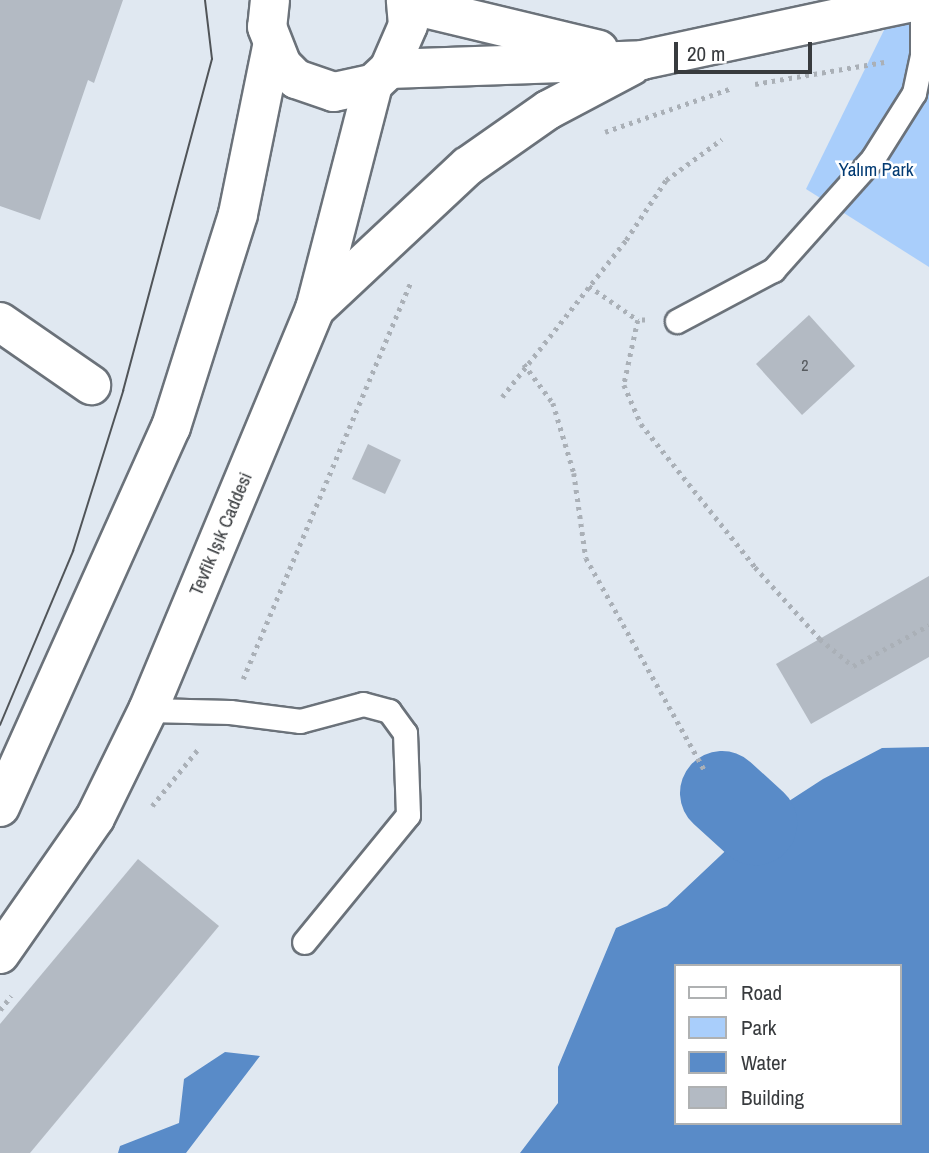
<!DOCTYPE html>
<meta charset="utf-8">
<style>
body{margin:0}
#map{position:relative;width:929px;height:1153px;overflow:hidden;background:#e0e8f1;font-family:"Archivo Narrow",sans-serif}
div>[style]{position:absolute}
.green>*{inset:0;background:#a9cefb}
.water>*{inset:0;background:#598bc8}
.river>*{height:84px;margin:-42px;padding:0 42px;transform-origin:42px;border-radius:42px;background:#598bc8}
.building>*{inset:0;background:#b3bac3}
.path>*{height:4.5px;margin-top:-2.25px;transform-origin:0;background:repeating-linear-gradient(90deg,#aab0b7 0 3.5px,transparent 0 8.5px)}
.roads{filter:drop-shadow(2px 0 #6b727a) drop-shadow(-2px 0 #6b727a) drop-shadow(0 2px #6b727a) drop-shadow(0 -2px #6b727a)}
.lane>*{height:23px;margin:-11.5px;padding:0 11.5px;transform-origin:11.5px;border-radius:11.5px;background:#fff}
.street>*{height:38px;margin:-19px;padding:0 19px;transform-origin:19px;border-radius:19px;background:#fff}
.secondary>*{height:38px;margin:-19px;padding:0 19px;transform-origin:19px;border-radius:19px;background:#fff}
.tram>*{height:2px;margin:-1px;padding:0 1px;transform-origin:1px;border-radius:1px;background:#505458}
span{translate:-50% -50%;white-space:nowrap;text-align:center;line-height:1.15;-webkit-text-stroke:5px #fff;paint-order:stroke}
.number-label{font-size:16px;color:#575b5f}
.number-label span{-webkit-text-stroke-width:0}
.park-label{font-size:19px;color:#033b73}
.street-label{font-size:19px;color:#383b3e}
.legend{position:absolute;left:674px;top:964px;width:228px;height:161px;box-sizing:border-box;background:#fff;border:2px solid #afb1b2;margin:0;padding:9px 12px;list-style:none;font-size:21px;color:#383b3e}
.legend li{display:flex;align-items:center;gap:14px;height:35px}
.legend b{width:35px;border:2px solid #afb1b2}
.scale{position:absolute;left:674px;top:42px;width:138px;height:32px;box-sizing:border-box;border:4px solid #383b3e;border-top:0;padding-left:9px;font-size:21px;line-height:24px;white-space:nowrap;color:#383b3e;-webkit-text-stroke:5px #fff;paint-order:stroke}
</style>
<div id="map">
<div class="green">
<div style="clip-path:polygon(929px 21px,929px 267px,806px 189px,887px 24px)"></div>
</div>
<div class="water">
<div style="clip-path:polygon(evenodd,929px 747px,929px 1153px,520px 1153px,558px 1103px,558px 1067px,616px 928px,667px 906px,755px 823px,823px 779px,882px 748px,929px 747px,675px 966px,899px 966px,899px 1123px,675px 1123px,675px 966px)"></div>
<div style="clip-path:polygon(225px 1052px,260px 1056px,186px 1153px,118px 1153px,120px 1146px,179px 1123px,184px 1079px)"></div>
</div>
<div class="river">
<div style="left:722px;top:793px;width:45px;rotate:42.3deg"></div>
</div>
<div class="building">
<div style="clip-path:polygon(0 0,123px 0,94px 83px,88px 80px,40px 220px,0 206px)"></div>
<div style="clip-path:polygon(809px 315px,855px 366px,802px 415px,756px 364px)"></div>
<div style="clip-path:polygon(368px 444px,401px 460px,385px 494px,352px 479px)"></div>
<div style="clip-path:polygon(929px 576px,929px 657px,811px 724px,776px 664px)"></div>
<div style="clip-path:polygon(138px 859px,219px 926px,30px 1153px,0 1153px,0 1024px)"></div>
</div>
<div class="path">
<div style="left:755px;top:84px;width:131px;rotate:-9.7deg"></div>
<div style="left:605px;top:132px;width:134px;rotate:-19.1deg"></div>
<div style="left:589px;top:286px;width:60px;rotate:34.8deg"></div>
<div style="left:645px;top:320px;width:7px;rotate:180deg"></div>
<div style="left:638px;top:320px;width:66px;rotate:102.2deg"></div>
<div style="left:624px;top:385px;width:43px;rotate:66.4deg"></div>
<div style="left:641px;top:424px;width:183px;rotate:51.4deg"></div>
<div style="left:755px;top:567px;width:97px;rotate:47.9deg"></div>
<div style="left:820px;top:639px;width:43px;rotate:39.3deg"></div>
<div style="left:853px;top:666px;width:86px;rotate:-28.3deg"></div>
<div style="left:524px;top:364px;width:49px;rotate:53.4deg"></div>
<div style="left:553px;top:403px;width:73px;rotate:73.3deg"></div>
<div style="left:574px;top:473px;width:86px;rotate:82deg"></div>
<div style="left:586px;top:558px;width:246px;rotate:60.8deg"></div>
<div style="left:502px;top:397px;width:200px;rotate:-51.7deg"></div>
<div style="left:626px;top:240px;width:72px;rotate:-56.3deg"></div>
<div style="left:666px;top:180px;width:69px;rotate:-36.2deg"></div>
<div style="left:243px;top:679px;width:432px;rotate:-67.1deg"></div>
<div style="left:152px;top:806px;width:75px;rotate:-51deg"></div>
<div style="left:0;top:1010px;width:18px;rotate:-52deg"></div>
</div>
<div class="roads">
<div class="lane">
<div style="left:677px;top:321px;width:109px;rotate:-28deg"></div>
<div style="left:773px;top:270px;width:150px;rotate:-48.2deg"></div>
<div style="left:873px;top:158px;width:77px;rotate:-57.8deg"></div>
<div style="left:914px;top:93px;width:39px;rotate:-78deg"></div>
<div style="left:922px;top:55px;width:55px;rotate:-90deg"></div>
<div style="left:148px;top:710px;width:82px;rotate:1.4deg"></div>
<div style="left:230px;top:712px;width:71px;rotate:7.3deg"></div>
<div style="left:300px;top:721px;width:65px;rotate:-15.1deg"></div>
<div style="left:363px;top:704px;width:27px;rotate:15deg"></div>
<div style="left:389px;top:711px;width:27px;rotate:54deg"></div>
<div style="left:405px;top:733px;width:82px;rotate:87.9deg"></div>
<div style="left:408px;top:815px;width:164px;rotate:129.3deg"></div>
</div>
<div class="street">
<div style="left:408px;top:4px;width:196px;rotate:13.5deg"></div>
<div style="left:389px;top:69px;width:253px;rotate:-2deg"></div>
<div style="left:642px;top:60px;width:286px;rotate:-12.1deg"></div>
<div style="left:315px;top:309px;width:209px;rotate:-43.1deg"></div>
<div style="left:468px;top:166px;width:98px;rotate:-35deg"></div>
<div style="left:548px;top:110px;width:94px;rotate:-27.9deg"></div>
<div style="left:0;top:322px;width:111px;rotate:34.7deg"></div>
</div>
<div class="secondary">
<div style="left:270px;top:0;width:27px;rotate:96deg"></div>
<div style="left:267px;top:27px;width:41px;rotate:68.5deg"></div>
<div style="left:282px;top:65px;width:20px;rotate:45deg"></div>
<div style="left:296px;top:79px;width:40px;rotate:18.9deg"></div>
<div style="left:334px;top:92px;width:40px;rotate:-12deg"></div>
<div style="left:373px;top:84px;width:22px;rotate:-43deg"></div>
<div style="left:389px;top:69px;width:48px;rotate:-66.6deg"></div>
<div style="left:408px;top:25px;width:25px;rotate:-95deg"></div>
<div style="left:0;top:807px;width:417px;rotate:-65.8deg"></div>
<div style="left:171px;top:427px;width:223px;rotate:-72.5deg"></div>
<div style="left:238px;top:214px;width:170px;rotate:-78.5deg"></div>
<div style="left:0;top:954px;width:166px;rotate:-55.1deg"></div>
<div style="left:95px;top:818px;width:120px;rotate:-63.9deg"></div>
<div style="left:148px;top:710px;width:434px;rotate:-67.4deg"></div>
<div style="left:315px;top:309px;width:232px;rotate:-75.5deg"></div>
</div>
</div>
<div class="tram">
<div style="left:0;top:725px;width:189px;rotate:-67.2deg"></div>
<div style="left:73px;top:551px;width:168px;rotate:-72.6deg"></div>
<div style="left:123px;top:391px;width:344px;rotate:-75deg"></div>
<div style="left:212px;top:59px;width:59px;rotate:-96.8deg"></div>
</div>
<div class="number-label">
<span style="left:805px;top:365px">2</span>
</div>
<div class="park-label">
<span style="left:876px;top:170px">Yalım Park</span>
</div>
<div class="street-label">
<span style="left:221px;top:534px;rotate:-67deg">Tevfik Işık Caddesi</span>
</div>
<ul class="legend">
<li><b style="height:9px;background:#fff"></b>Road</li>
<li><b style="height:19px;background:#a9cefb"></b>Park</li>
<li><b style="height:19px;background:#598bc8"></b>Water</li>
<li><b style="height:19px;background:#b3bac3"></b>Building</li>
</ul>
<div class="scale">20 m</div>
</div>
